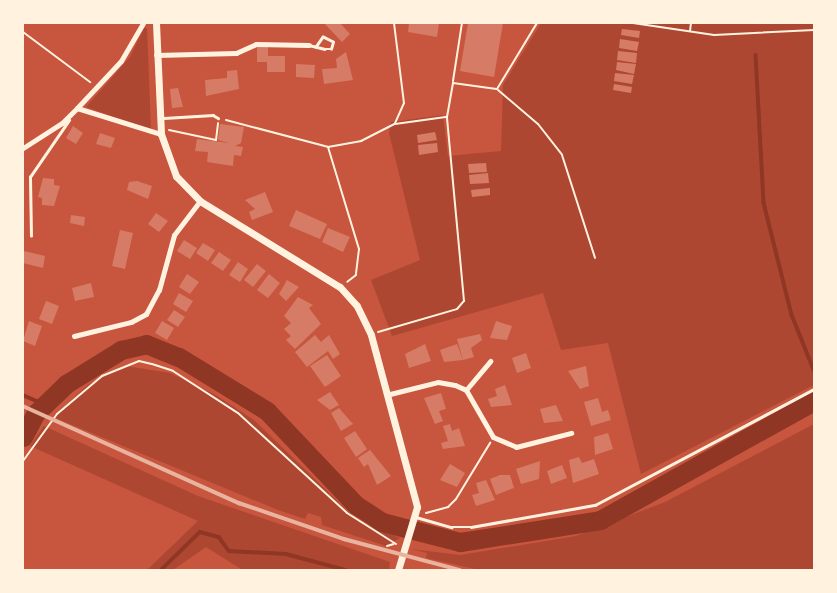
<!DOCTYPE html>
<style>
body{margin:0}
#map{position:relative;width:837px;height:593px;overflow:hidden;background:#c8553d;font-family:Signika,sans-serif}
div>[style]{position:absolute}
.green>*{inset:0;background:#ae4732}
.stream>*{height:3.5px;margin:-1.75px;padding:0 1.75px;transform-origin:1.75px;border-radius:1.75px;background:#8f3625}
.river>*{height:19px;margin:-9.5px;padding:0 9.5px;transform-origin:9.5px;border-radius:9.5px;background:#8f3625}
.building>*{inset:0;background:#d67c66}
.path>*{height:2px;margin:-1px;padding:0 1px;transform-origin:1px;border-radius:1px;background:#fff3e0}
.service>*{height:2.5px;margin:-1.25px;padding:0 1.25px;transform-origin:1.25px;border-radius:1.25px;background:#fff3e0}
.minor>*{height:5px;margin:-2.5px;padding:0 2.5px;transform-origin:2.5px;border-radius:2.5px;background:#fff3e0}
.secondary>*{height:7px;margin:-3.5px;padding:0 3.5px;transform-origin:3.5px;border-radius:3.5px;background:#fff3e0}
.rail>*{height:3.5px;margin:-1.75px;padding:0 1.75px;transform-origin:1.75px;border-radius:1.75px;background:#e9b49f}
span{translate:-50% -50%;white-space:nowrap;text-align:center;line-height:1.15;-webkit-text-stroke:7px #fff3e0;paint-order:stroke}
.frame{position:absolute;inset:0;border:24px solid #fff3e0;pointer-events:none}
</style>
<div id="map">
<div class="green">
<div style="clip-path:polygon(541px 23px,814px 23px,814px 385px,641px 474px,608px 343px,561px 350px,543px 293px,392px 336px,371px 280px,420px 260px,389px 133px,391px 122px,443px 115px,448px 156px,501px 151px,503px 85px)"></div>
<div style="clip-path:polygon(144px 28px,147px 28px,151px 130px,86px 107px,130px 57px)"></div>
<div style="clip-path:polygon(126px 366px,170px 373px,214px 394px,254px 420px,359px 522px,400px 538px,386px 546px,322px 525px,321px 517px,308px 513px,305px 519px,278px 510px,53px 417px,89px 384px)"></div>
<div style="clip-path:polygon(814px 424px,814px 570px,479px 570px,426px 558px,427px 553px,411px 549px,460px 555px,576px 536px,665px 502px)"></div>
<div style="clip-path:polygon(44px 426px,198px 496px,390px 562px,389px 570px,241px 569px,206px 547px,173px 570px,147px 570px,198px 521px,30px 446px)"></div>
</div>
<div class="stream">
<div style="left:756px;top:55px;width:148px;rotate:86.9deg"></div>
<div style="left:764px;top:203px;width:115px;rotate:76deg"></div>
<div style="left:792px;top:315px;width:59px;rotate:68.2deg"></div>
<div style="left:23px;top:395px;width:24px;rotate:24deg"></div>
<div style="left:161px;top:570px;width:54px;rotate:-44.3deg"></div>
<div style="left:200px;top:532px;width:20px;rotate:15deg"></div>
<div style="left:219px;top:537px;width:17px;rotate:54deg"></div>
<div style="left:229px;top:551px;width:57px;rotate:3deg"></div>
<div style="left:286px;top:554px;width:62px;rotate:14.9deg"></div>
</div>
<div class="river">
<div style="left:23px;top:437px;width:27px;rotate:-62deg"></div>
<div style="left:36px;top:413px;width:42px;rotate:-44deg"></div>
<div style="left:66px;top:384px;width:65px;rotate:-31.7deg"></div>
<div style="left:121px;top:350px;width:26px;rotate:-13deg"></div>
<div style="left:146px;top:344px;width:35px;rotate:22deg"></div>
<div style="left:179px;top:357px;width:103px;rotate:31.5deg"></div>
<div style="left:267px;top:411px;width:129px;rotate:46.6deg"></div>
<div style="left:356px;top:505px;width:31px;rotate:33deg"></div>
<div style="left:382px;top:522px;width:81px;rotate:14.4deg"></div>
<div style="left:460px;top:542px;width:142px;rotate:-8.9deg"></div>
<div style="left:600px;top:520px;width:245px;rotate:-29.1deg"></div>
</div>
<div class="building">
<div style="clip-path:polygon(324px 23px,340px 23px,350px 34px,342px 42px)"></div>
<div style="clip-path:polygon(409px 23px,439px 23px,437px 37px,408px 32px)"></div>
<div style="clip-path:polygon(468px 23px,503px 23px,494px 77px,460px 71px)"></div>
<div style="clip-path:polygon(622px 29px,640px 31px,639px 38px,621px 35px)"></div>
<div style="clip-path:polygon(620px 39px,639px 42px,637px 51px,619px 48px)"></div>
<div style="clip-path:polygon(257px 46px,268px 46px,268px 56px,285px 56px,285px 72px,267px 72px,267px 62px,257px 62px)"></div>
<div style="clip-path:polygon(618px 51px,637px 53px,636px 63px,617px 60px)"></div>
<div style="clip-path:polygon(346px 52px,353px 80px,324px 84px,322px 69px,337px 68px,336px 59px)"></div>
<div style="clip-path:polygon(617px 62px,636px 64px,634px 74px,616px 70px)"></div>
<div style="clip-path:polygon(296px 64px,315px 65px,314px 78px,296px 77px)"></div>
<div style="clip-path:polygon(237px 70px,239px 89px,206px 96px,205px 80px,227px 78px,227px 71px)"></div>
<div style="clip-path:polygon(615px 73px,634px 75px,632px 84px,614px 81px)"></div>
<div style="clip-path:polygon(614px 84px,632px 87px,631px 93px,613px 90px)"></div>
<div style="clip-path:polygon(178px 88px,183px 107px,172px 108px,170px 89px)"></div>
<div style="clip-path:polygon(220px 124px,244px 127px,241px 143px,235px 146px,243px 147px,241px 156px,234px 155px,233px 166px,207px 162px,208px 152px,195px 151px,197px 139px,229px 143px,218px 140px)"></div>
<div style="clip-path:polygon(73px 126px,83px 133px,76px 144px,66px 138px)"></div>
<div style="clip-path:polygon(435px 132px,437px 140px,418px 143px,417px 135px)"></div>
<div style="clip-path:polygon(100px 133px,115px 138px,111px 148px,96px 144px)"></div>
<div style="clip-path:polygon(437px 143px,438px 152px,419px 155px,418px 145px)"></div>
<div style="clip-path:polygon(486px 163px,487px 172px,469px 173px,468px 164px)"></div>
<div style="clip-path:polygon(488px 173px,489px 183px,470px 184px,469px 175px)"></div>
<div style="clip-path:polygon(43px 178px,54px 179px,54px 185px,60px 186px,54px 206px,42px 205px,42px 198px,38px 197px)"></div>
<div style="clip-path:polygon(137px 181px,152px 186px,148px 199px,127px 190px,129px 182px)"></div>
<div style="clip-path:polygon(490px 188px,490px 195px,472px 197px,471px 190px)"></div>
<div style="clip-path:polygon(265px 192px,273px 212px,252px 220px,249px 212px,255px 209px,245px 200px)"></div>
<div style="clip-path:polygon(296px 210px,327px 224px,320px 239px,289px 226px)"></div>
<div style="clip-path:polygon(156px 213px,168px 221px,159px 232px,148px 224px)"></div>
<div style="clip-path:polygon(71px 215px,85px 217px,84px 226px,70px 223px)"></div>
<div style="clip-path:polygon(328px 228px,350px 237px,343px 252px,322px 242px)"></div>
<div style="clip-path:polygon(120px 230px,133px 233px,125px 269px,112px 266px)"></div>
<div style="clip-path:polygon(184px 240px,197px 248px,190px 259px,177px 251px)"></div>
<div style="clip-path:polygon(203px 243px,215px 250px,208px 261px,196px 253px)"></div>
<div style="clip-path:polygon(24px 251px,45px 256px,43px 268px,23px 263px)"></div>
<div style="clip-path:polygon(219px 252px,231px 260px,223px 271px,211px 263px)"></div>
<div style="clip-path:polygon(238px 262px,248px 269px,240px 282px,229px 275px)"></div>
<div style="clip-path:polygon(257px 264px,266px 271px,253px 287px,244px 280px)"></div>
<div style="clip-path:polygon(187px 274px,199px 282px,190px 294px,179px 287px)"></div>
<div style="clip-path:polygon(269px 274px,280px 283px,268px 298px,257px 290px)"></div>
<div style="clip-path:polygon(287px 280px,299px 287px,286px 301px,279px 294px)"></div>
<div style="clip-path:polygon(91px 283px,94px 297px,75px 301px,72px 288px)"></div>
<div style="clip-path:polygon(179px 293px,193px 301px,186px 312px,173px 304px)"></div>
<div style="clip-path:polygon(298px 297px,313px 305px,309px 308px,321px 324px,295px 349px,286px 340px,291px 336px,284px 329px,291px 323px,284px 316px)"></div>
<div style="clip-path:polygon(46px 301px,59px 306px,52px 324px,39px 319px)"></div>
<div style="clip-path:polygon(174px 310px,185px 317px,178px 327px,167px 320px)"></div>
<div style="clip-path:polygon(29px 321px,42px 326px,35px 346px,23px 341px)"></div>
<div style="clip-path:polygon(162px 321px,174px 328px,167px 340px,155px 333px)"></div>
<div style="clip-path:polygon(496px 321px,512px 326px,507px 340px,490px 338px)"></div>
<div style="clip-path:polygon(480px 334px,482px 340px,471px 348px,474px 357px,463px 360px,457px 339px)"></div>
<div style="clip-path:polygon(315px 335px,321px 342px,329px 335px,340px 354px,333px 359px,328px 351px,307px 367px,295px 352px)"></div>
<div style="clip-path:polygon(425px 344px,431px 361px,409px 368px,405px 354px)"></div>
<div style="clip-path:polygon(457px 344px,463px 360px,444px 362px,440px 350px)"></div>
<div style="clip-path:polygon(526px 353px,531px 368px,517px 373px,512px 358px)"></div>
<div style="clip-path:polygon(327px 355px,341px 376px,325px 387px,310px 366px)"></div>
<div style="clip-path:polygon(586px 366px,589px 386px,580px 389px,568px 371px)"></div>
<div style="clip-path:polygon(505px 385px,512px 405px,491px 407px,488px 399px,497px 396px,495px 389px)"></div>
<div style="clip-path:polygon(330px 392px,339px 405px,330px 410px,317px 400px)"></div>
<div style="clip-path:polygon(441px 393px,446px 409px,439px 411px,443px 421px,435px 424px,424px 398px)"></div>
<div style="clip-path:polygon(598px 398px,602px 412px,608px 410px,611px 420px,591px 426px,584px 402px)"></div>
<div style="clip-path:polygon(556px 405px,563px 421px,544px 423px,540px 409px)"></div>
<div style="clip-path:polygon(339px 408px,353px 424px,341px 431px,331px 413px)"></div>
<div style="clip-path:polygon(450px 424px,452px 431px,459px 428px,465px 446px,443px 449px,441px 443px,448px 441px,443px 426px)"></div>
<div style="clip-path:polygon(355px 431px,367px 449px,356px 457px,344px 438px)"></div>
<div style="clip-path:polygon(608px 433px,613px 449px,595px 455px,594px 437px)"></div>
<div style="clip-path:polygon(370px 450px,391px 476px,377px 485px,368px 464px,364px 467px,358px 458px)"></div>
<div style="clip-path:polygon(579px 457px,582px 463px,594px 459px,599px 474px,573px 483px,569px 460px)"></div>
<div style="clip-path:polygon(540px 461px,539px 479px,521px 484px,516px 469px)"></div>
<div style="clip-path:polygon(450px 464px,465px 473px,457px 487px,440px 480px)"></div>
<div style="clip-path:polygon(562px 465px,567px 478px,551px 484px,547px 471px)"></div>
<div style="clip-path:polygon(500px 475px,510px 475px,514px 488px,496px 495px,490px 479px)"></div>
<div style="clip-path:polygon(486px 480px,495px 500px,476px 506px,472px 495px,479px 493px,476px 483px)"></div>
</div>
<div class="path">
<div style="left:394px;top:23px;width:81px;rotate:82.9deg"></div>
<div style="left:404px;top:103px;width:22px;rotate:114deg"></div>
<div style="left:633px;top:23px;width:82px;rotate:8.4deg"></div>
<div style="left:714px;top:35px;width:100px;rotate:-2.9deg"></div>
<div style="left:690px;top:31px;width:8px;rotate:-83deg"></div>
<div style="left:23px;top:32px;width:84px;rotate:36.7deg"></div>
<div style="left:453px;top:81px;width:59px;rotate:-81.2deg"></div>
<div style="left:498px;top:90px;width:52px;rotate:40.4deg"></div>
<div style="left:538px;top:124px;width:39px;rotate:52deg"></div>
<div style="left:562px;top:155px;width:108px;rotate:72.2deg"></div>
<div style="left:226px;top:120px;width:106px;rotate:14.8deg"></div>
<div style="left:328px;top:147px;width:34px;rotate:-10deg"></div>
<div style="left:361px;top:141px;width:38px;rotate:-27deg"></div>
<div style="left:395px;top:124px;width:51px;rotate:-7.8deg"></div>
<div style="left:169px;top:130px;width:48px;rotate:12deg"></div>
<div style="left:216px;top:140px;width:17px;rotate:-83deg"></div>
<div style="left:328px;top:147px;width:107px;rotate:73.1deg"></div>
<div style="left:359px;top:249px;width:26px;rotate:97deg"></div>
<div style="left:356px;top:275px;width:11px;rotate:142deg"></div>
<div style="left:378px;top:332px;width:82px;rotate:-16.2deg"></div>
<div style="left:457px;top:309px;width:11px;rotate:-49deg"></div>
<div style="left:464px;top:301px;width:185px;rotate:-95.3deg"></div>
<div style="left:447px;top:117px;width:35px;rotate:-80deg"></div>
<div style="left:453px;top:83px;width:44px;rotate:7.8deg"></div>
<div style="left:497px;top:89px;width:77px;rotate:-58.8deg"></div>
<div style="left:23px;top:461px;width:58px;rotate:-54.1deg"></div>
<div style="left:57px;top:414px;width:59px;rotate:-40.2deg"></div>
<div style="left:102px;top:376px;width:40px;rotate:-22deg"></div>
<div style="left:139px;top:361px;width:13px;rotate:13deg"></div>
<div style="left:152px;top:364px;width:22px;rotate:18deg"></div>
<div style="left:173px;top:371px;width:77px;rotate:32.9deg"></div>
<div style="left:238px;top:413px;width:148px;rotate:42.5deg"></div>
<div style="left:347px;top:513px;width:58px;rotate:32.3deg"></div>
<div style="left:426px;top:513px;width:23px;rotate:-15deg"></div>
<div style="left:448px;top:507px;width:11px;rotate:-45deg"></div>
<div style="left:456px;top:499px;width:66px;rotate:-58.7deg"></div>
<div style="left:387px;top:546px;width:7px;rotate:-16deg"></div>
</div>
<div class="service">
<div style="left:309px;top:45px;width:16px;rotate:14deg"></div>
<div style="left:325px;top:49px;width:6px"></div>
<div style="left:331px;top:49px;width:7px;rotate:-74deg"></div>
<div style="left:333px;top:42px;width:11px;rotate:-153deg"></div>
<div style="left:323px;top:37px;width:12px;rotate:125deg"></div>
<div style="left:164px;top:118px;width:49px;rotate:-3.5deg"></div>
<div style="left:213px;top:115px;width:6px;rotate:31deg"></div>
<div style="left:31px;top:236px;width:59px;rotate:-91deg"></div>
<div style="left:30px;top:177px;width:69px;rotate:-55.6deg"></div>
<div style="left:416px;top:517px;width:37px;rotate:16deg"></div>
<div style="left:452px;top:527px;width:19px"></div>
<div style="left:471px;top:527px;width:126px;rotate:-10.1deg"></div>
<div style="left:595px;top:505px;width:248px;rotate:-27.9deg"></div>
</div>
<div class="minor">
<div style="left:156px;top:55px;width:80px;rotate:-1.4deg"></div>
<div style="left:236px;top:53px;width:22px;rotate:-24deg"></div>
<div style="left:256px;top:44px;width:53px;rotate:1.1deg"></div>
<div style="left:77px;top:108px;width:88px;rotate:17.2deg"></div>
<div style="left:23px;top:148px;width:46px;rotate:-32.7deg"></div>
<div style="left:62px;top:123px;width:21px;rotate:-45deg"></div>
<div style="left:77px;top:108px;width:64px;rotate:-46.9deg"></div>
<div style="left:121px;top:61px;width:44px;rotate:-59.9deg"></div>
<div style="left:74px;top:336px;width:59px;rotate:-13.8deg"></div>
<div style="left:131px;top:322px;width:17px;rotate:-28deg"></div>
<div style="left:146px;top:314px;width:27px;rotate:-62deg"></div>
<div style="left:159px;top:290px;width:57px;rotate:-74.7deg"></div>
<div style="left:174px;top:235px;width:43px;rotate:-52.6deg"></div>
<div style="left:466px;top:390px;width:38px;rotate:-50deg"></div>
<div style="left:390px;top:394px;width:49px;rotate:-14deg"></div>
<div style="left:438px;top:382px;width:17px;rotate:10deg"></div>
<div style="left:455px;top:385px;width:12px;rotate:24deg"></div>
<div style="left:466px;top:390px;width:54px;rotate:60.1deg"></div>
<div style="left:493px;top:437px;width:25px;rotate:23deg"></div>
<div style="left:516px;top:447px;width:57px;rotate:-14.3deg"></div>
</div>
<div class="secondary">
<div style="left:156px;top:23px;width:111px;rotate:87.4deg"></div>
<div style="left:161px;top:134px;width:45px;rotate:70.3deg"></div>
<div style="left:176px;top:176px;width:35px;rotate:46deg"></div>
<div style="left:200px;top:201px;width:164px;rotate:31.6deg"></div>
<div style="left:340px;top:287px;width:25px;rotate:48deg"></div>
<div style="left:357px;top:306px;width:32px;rotate:64deg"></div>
<div style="left:371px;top:335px;width:178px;rotate:75deg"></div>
<div style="left:417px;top:507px;width:66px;rotate:106.8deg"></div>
</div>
<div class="rail">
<div style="left:23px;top:406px;width:237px;rotate:24.2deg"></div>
<div style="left:239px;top:503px;width:111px;rotate:18.9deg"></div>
<div style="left:344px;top:539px;width:120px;rotate:15deg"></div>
</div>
<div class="frame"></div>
</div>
